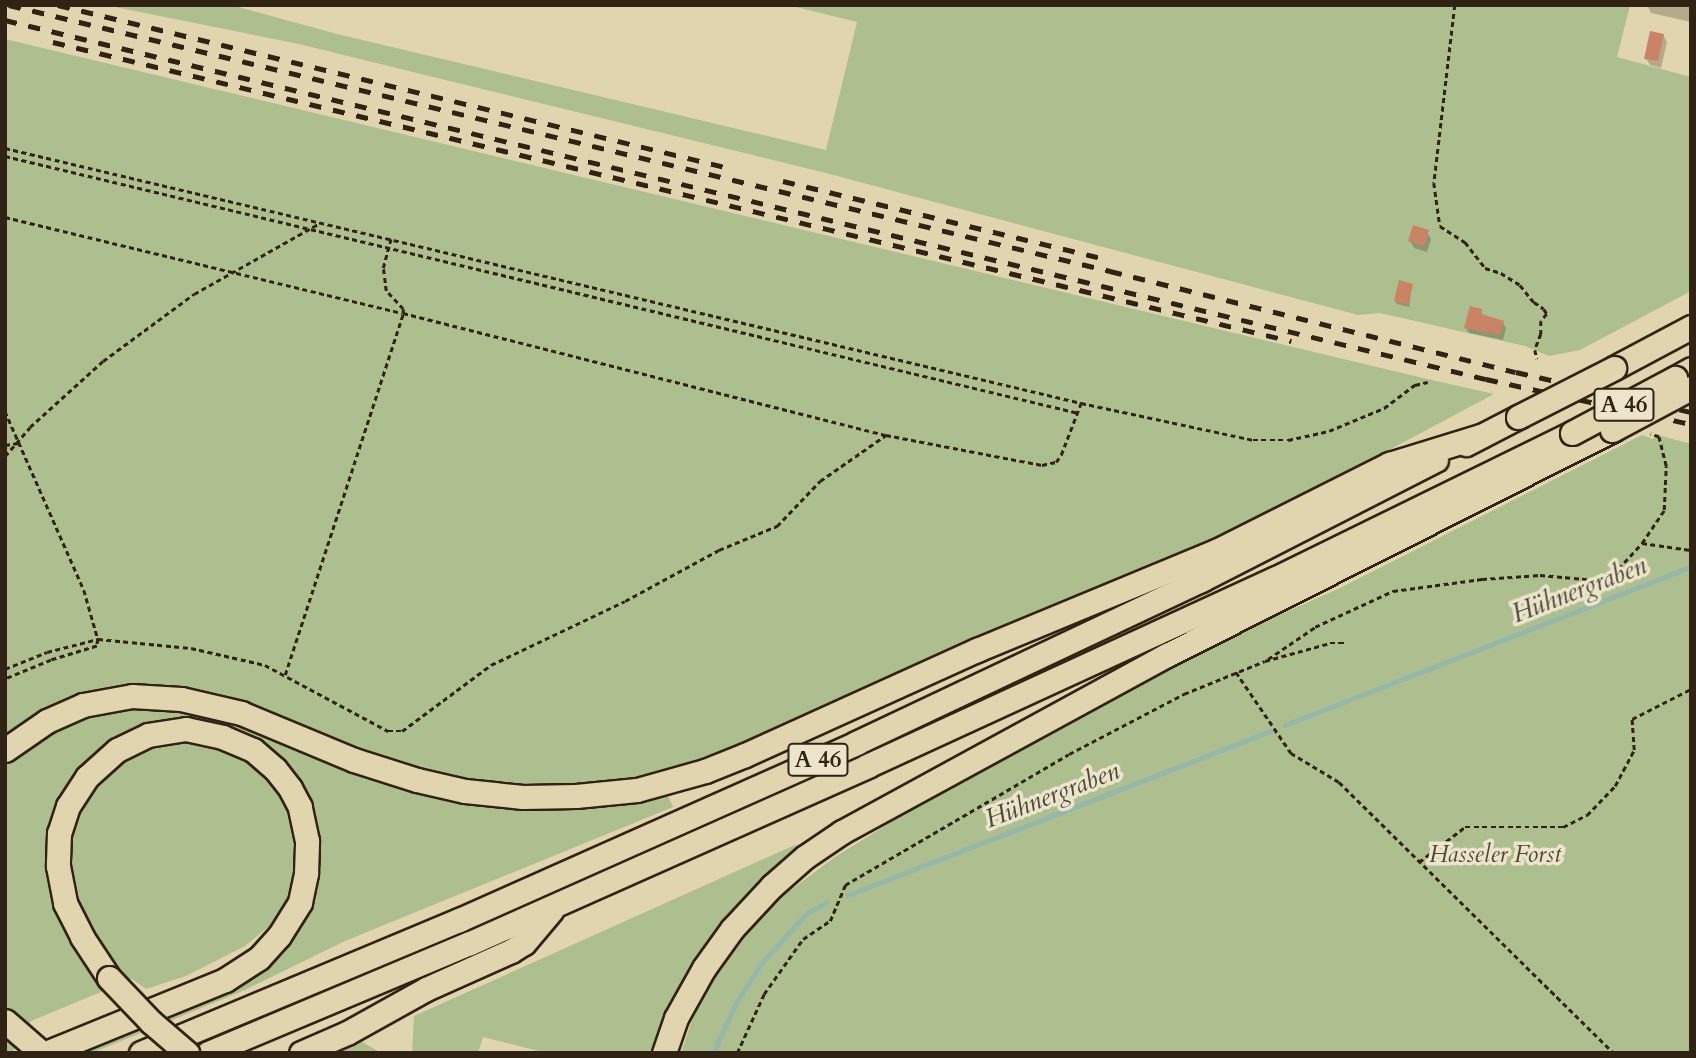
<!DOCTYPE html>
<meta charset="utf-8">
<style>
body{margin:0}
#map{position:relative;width:1696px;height:1058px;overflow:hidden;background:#e1d5af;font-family:Cardo,serif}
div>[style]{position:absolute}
.green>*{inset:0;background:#adbe8f}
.shadow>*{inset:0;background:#0003}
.stream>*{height:4.5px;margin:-2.25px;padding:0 2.25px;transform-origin:2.25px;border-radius:2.25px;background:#94b9aa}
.building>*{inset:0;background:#cb8365}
.path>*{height:2.5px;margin-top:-1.25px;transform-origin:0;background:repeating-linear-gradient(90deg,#312313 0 5px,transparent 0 8.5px)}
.roads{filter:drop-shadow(2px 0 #312313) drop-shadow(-2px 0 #312313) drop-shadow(0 2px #312313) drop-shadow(0 -2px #312313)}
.highway>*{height:23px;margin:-11.5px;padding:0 11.5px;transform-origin:11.5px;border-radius:11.5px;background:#e1d5af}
.rail>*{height:4.5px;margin-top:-2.25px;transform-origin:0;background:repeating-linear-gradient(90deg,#312313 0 12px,transparent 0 24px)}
.bridges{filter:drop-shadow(2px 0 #312313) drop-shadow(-2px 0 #312313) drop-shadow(0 2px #312313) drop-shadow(0 -2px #312313)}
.highway-bridge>*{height:23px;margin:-11.5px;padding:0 11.5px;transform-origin:11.5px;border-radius:11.5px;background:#e1d5af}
span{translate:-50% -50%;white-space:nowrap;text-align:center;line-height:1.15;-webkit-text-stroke:7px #ece4cb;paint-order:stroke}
.shield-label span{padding:2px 5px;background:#ece4cb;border:2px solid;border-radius:5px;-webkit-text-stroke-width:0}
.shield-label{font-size:23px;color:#312313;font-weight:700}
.park-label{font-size:24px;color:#504a32;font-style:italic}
.water-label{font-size:26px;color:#4a4839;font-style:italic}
.frame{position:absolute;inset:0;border:7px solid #312313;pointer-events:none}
</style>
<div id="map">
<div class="green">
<div style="clip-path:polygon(105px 5px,231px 5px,337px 34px,826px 150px,857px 22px,788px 5px,1630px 5px,1617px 57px,1691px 77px,1691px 291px,1580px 350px,1549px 356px,1525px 346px,1380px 313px,1358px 315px,826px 173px,299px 44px)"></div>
<div style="clip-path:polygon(5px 39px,1423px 378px,1494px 394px,1297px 499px,1148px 571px,1032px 617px,760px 736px,658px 774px,673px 807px,345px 941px,245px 990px,92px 1053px,73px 1053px,240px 985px,267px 968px,285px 952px,273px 923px,245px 946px,186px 976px,146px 989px,132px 979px,31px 1021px,12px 1053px,5px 1053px)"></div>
<div style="clip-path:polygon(1642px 435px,1653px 439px,1658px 435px,1691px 444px,1691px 1053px,681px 1053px,693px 1017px,722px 962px,776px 901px,835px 857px,956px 782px,1150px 672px,1338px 589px)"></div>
<div style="clip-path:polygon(797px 844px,655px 1053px,546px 1053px,483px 1037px,478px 1053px,412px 1053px,414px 1016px)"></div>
<div style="clip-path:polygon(359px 1040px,381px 1053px,328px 1053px)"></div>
</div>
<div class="shadow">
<div style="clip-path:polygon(1691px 5px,1691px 22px,1651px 13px,1648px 7px,1641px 5px)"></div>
<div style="clip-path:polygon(1663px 35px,1667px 42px,1661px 68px,1650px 65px,1646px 58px)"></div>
<div style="clip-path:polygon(1427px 232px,1431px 239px,1427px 252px,1414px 248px,1410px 241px)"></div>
<div style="clip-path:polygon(1412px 285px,1409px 307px,1397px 304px,1395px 301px)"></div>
<div style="clip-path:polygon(1481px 311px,1484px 317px,1503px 323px,1506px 328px,1503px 340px,1469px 333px,1466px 328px)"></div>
</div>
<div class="stream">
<div style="left:1285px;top:725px;width:436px;rotate:-21.3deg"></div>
<div style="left:848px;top:895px;width:453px;rotate:-21.2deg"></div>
<div style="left:713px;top:1053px;width:55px;rotate:-65.3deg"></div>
<div style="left:736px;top:1003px;width:46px;rotate:-57.3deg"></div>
<div style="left:761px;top:964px;width:69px;rotate:-48deg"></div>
<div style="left:807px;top:913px;width:21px;rotate:-28deg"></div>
</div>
<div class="building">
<div style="clip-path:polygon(1650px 31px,1664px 34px,1658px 61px,1644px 59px)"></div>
<div style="clip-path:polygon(1413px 225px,1429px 230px,1424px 246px,1408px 241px)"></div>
<div style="clip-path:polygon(1399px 280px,1413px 284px,1408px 305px,1394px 301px)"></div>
<div style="clip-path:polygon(1470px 306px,1482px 309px,1481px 314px,1504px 321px,1500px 335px,1464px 328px)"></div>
</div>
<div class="path">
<div style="left:1455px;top:5px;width:179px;rotate:96.7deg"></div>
<div style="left:1434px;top:183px;width:43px;rotate:82.1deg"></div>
<div style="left:1440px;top:226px;width:30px;rotate:33deg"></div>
<div style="left:1465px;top:242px;width:33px;rotate:52deg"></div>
<div style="left:1485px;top:268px;width:17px;rotate:17deg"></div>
<div style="left:1501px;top:273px;width:22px;rotate:32deg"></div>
<div style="left:1520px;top:285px;width:22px;rotate:51deg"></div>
<div style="left:1534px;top:302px;width:12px;rotate:35deg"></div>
<div style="left:1544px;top:309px;width:6px;rotate:59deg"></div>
<div style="left:1547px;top:314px;width:9px;rotate:131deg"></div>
<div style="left:1541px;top:321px;width:13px;rotate:90deg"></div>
<div style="left:1541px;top:334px;width:17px;rotate:111deg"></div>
<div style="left:1535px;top:350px;width:9px;rotate:77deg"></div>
<div style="left:5px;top:148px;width:1106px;rotate:13.33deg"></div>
<div style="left:1081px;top:403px;width:176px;rotate:12.1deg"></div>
<div style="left:1253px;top:440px;width:35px"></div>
<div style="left:1288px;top:440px;width:42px;rotate:-12.4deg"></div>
<div style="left:1329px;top:431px;width:60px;rotate:-22.7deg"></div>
<div style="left:1384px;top:408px;width:39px;rotate:-37deg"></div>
<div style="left:1415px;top:385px;width:13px;rotate:-13deg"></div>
<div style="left:5px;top:156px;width:1104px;rotate:13.46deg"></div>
<div style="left:5px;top:217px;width:409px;rotate:13.6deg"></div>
<div style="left:403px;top:313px;width:498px;rotate:14.2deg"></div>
<div style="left:886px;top:435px;width:159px;rotate:10.9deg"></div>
<div style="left:1042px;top:465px;width:14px;rotate:-12deg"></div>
<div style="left:1056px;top:462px;width:9px;rotate:-54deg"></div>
<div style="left:1061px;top:455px;width:56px;rotate:-69deg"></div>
<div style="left:5px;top:411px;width:196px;rotate:66.2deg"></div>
<div style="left:84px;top:590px;width:51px;rotate:74.1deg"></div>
<div style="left:98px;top:639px;width:7px;rotate:98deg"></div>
<div style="left:97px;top:646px;width:48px;rotate:163.1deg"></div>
<div style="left:51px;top:660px;width:50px;rotate:157.6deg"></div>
<div style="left:5px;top:445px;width:14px;rotate:-8deg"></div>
<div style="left:5px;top:456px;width:38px;rotate:-49deg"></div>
<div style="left:30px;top:427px;width:98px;rotate:-42.1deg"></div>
<div style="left:103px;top:361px;width:113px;rotate:-36.4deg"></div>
<div style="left:194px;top:294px;width:145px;rotate:-29.4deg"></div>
<div style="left:1642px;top:543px;width:40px;rotate:-56deg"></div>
<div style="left:1664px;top:510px;width:44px;rotate:-87.4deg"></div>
<div style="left:1666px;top:466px;width:30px;rotate:-104deg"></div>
<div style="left:1659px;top:437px;width:9px;rotate:-159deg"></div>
<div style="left:1268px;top:659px;width:57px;rotate:-34.2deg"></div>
<div style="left:1315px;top:627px;width:86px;rotate:-24.8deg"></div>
<div style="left:1393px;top:591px;width:90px;rotate:-7.7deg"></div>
<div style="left:1482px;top:579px;width:58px;rotate:-3.9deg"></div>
<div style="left:1540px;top:575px;width:67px;rotate:5.1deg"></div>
<div style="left:1607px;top:581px;width:52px;rotate:-47.4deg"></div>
<div style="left:1642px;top:543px;width:49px;rotate:8.1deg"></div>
<div style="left:5px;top:669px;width:45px;rotate:-22deg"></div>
<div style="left:47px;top:652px;width:53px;rotate:-14.3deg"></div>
<div style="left:98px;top:639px;width:93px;rotate:5.5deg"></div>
<div style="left:191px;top:648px;width:76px;rotate:12.9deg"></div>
<div style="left:265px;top:665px;width:140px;rotate:28.2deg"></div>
<div style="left:388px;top:731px;width:14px"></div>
<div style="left:402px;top:731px;width:111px;rotate:-36.6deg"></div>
<div style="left:491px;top:665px;width:148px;rotate:-25.5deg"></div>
<div style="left:625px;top:601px;width:107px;rotate:-28.5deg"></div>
<div style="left:719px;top:550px;width:63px;rotate:-22.5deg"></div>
<div style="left:777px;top:526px;width:62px;rotate:-46.3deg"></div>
<div style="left:820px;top:481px;width:80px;rotate:-34.9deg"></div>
<div style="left:1236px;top:672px;width:98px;rotate:55.8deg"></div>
<div style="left:1291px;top:753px;width:56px;rotate:31.1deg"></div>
<div style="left:1339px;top:782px;width:386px;rotate:44.6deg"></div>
<div style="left:285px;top:675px;width:381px;rotate:-71.9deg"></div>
<div style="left:403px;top:313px;width:4px;rotate:-90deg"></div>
<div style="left:403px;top:309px;width:25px;rotate:-133deg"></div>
<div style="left:386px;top:291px;width:23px;rotate:-97deg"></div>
<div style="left:383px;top:268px;width:30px;rotate:-75deg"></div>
<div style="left:1419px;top:862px;width:58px;rotate:-37.3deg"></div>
<div style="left:1465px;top:827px;width:98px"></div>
<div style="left:1563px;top:827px;width:27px;rotate:-27deg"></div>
<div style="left:1587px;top:815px;width:40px;rotate:-46deg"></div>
<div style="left:1615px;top:786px;width:41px;rotate:-62.2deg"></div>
<div style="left:1634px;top:750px;width:31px;rotate:-94deg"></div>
<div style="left:1632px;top:719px;width:66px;rotate:-27deg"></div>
<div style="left:737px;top:1053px;width:65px;rotate:-65.4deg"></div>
<div style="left:764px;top:994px;width:67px;rotate:-54.7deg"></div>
<div style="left:803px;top:939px;width:32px;rotate:-34deg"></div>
<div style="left:830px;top:921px;width:39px;rotate:-67deg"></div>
<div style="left:845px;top:885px;width:259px;rotate:-30.3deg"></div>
<div style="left:1069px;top:754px;width:130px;rotate:-27.6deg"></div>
<div style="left:1184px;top:694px;width:87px;rotate:-22.2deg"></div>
<div style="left:1265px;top:661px;width:67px;rotate:-15.5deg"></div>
<div style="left:1330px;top:643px;width:15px"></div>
</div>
<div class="roads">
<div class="highway">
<div style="left:1614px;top:368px;width:87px;rotate:-28deg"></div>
<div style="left:1675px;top:378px;width:18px;rotate:-29deg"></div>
<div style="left:1466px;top:444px;width:59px;rotate:-27.4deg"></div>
<div style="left:5px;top:750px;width:51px;rotate:-34.6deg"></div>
<div style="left:47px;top:721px;width:39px;rotate:-24deg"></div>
<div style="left:83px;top:705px;width:50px;rotate:-10.4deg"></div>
<div style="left:132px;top:696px;width:49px;rotate:3.5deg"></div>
<div style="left:181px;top:699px;width:62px;rotate:13.1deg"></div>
<div style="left:241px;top:713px;width:122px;rotate:22.6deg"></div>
<div style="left:354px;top:760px;width:66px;rotate:17.6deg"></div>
<div style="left:417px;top:780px;width:49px;rotate:12.9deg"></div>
<div style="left:465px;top:791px;width:58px;rotate:5.9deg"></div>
<div style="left:523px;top:797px;width:53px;rotate:-1.1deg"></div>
<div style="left:576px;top:796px;width:61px;rotate:-5.6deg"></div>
<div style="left:637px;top:790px;width:71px;rotate:-15.6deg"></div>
<div style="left:705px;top:771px;width:43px;rotate:-21.8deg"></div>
<div style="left:745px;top:755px;width:255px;rotate:-24.4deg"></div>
<div style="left:977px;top:650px;width:259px;rotate:-22.5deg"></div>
<div style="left:1216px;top:551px;width:194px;rotate:-26.7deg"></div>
<div style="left:1389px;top:464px;width:95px;rotate:-17.1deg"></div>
<div style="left:5px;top:1021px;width:49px;rotate:40.9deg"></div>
<div style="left:46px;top:1053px;width:193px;rotate:-22.2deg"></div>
<div style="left:225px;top:980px;width:40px;rotate:-32.9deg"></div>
<div style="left:259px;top:958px;width:30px;rotate:-48deg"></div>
<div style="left:279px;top:936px;width:40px;rotate:-58deg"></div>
<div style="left:300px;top:902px;width:30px;rotate:-78deg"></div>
<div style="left:306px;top:873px;width:32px;rotate:-88deg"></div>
<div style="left:307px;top:841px;width:35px;rotate:-102deg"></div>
<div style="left:300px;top:807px;width:21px;rotate:-118deg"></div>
<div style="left:290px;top:788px;width:24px;rotate:-128deg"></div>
<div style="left:275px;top:769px;width:29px;rotate:-139deg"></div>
<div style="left:253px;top:750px;width:33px;rotate:-157deg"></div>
<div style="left:223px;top:737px;width:38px;rotate:-168deg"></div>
<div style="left:186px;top:729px;width:38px;rotate:171deg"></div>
<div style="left:148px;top:735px;width:34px;rotate:154deg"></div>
<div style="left:117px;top:750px;width:40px;rotate:138deg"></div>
<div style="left:87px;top:777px;width:35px;rotate:123deg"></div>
<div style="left:68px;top:806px;width:28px;rotate:108deg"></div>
<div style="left:59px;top:833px;width:33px;rotate:92deg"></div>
<div style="left:58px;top:866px;width:38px;rotate:79deg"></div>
<div style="left:65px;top:903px;width:38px;rotate:63deg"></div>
<div style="left:82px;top:937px;width:49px;rotate:56.6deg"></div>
<div style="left:141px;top:1053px;width:345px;rotate:-22.7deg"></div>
<div style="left:459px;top:920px;width:435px;rotate:-24deg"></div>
<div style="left:856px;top:743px;width:382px;rotate:-25.3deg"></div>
<div style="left:1201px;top:580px;width:264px;rotate:-27.1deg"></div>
<div style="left:208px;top:1053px;width:284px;rotate:-22.8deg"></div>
<div style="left:470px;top:943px;width:435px;rotate:-24deg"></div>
<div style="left:867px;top:766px;width:448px;rotate:-24.7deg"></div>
<div style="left:1274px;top:579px;width:332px;rotate:-26.1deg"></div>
<div style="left:301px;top:1053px;width:50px;rotate:-23.5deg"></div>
<div style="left:347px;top:1033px;width:90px;rotate:-29.1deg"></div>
<div style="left:426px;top:989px;width:93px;rotate:-24.1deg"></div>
<div style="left:511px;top:951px;width:15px;rotate:-32deg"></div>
<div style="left:524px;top:943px;width:42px;rotate:-49.8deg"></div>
<div style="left:664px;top:1053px;width:37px;rotate:-71deg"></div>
<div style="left:676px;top:1018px;width:57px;rotate:-60.8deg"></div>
<div style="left:704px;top:968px;width:48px;rotate:-54.3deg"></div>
<div style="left:732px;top:929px;width:59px;rotate:-47.1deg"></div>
<div style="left:772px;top:886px;width:44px;rotate:-41.3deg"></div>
<div style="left:805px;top:857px;width:45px;rotate:-34deg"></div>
<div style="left:842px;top:832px;width:370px;rotate:-28.6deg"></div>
<div style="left:1167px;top:655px;width:499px;rotate:-26.8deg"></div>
</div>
</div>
<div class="rail">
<div style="left:9px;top:5px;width:1133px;rotate:13.58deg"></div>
<div style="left:1110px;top:271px;width:418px;rotate:14deg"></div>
<div style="left:1516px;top:372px;width:180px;rotate:12.9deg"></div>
<div style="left:58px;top:5px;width:691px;rotate:13.65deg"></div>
<div style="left:5px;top:20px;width:1524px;rotate:13.63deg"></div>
<div style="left:1486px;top:379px;width:210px;rotate:12.4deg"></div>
<div style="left:53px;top:42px;width:1274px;rotate:13.58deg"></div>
<div style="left:783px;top:181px;width:332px;rotate:13.6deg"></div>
</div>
<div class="bridges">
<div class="highway-bridge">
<div style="left:1518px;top:417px;width:108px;rotate:-27deg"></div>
<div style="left:1612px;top:430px;width:89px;rotate:-28deg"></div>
<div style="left:1572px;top:433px;width:117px;rotate:-28.1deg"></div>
<div style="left:109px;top:978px;width:61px;rotate:46.3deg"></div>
<div style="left:151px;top:1022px;width:48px;rotate:40.7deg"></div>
</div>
</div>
<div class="shield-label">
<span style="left:1624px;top:405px">A 46</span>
<span style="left:818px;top:760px">A 46</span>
</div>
<div class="park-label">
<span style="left:1495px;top:855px">Hasseler Forst</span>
</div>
<div class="water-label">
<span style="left:1579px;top:590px;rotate:-21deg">Hühnergraben</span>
<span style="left:1052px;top:795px;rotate:-21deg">Hühnergraben</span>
</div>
<div class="frame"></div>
</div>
